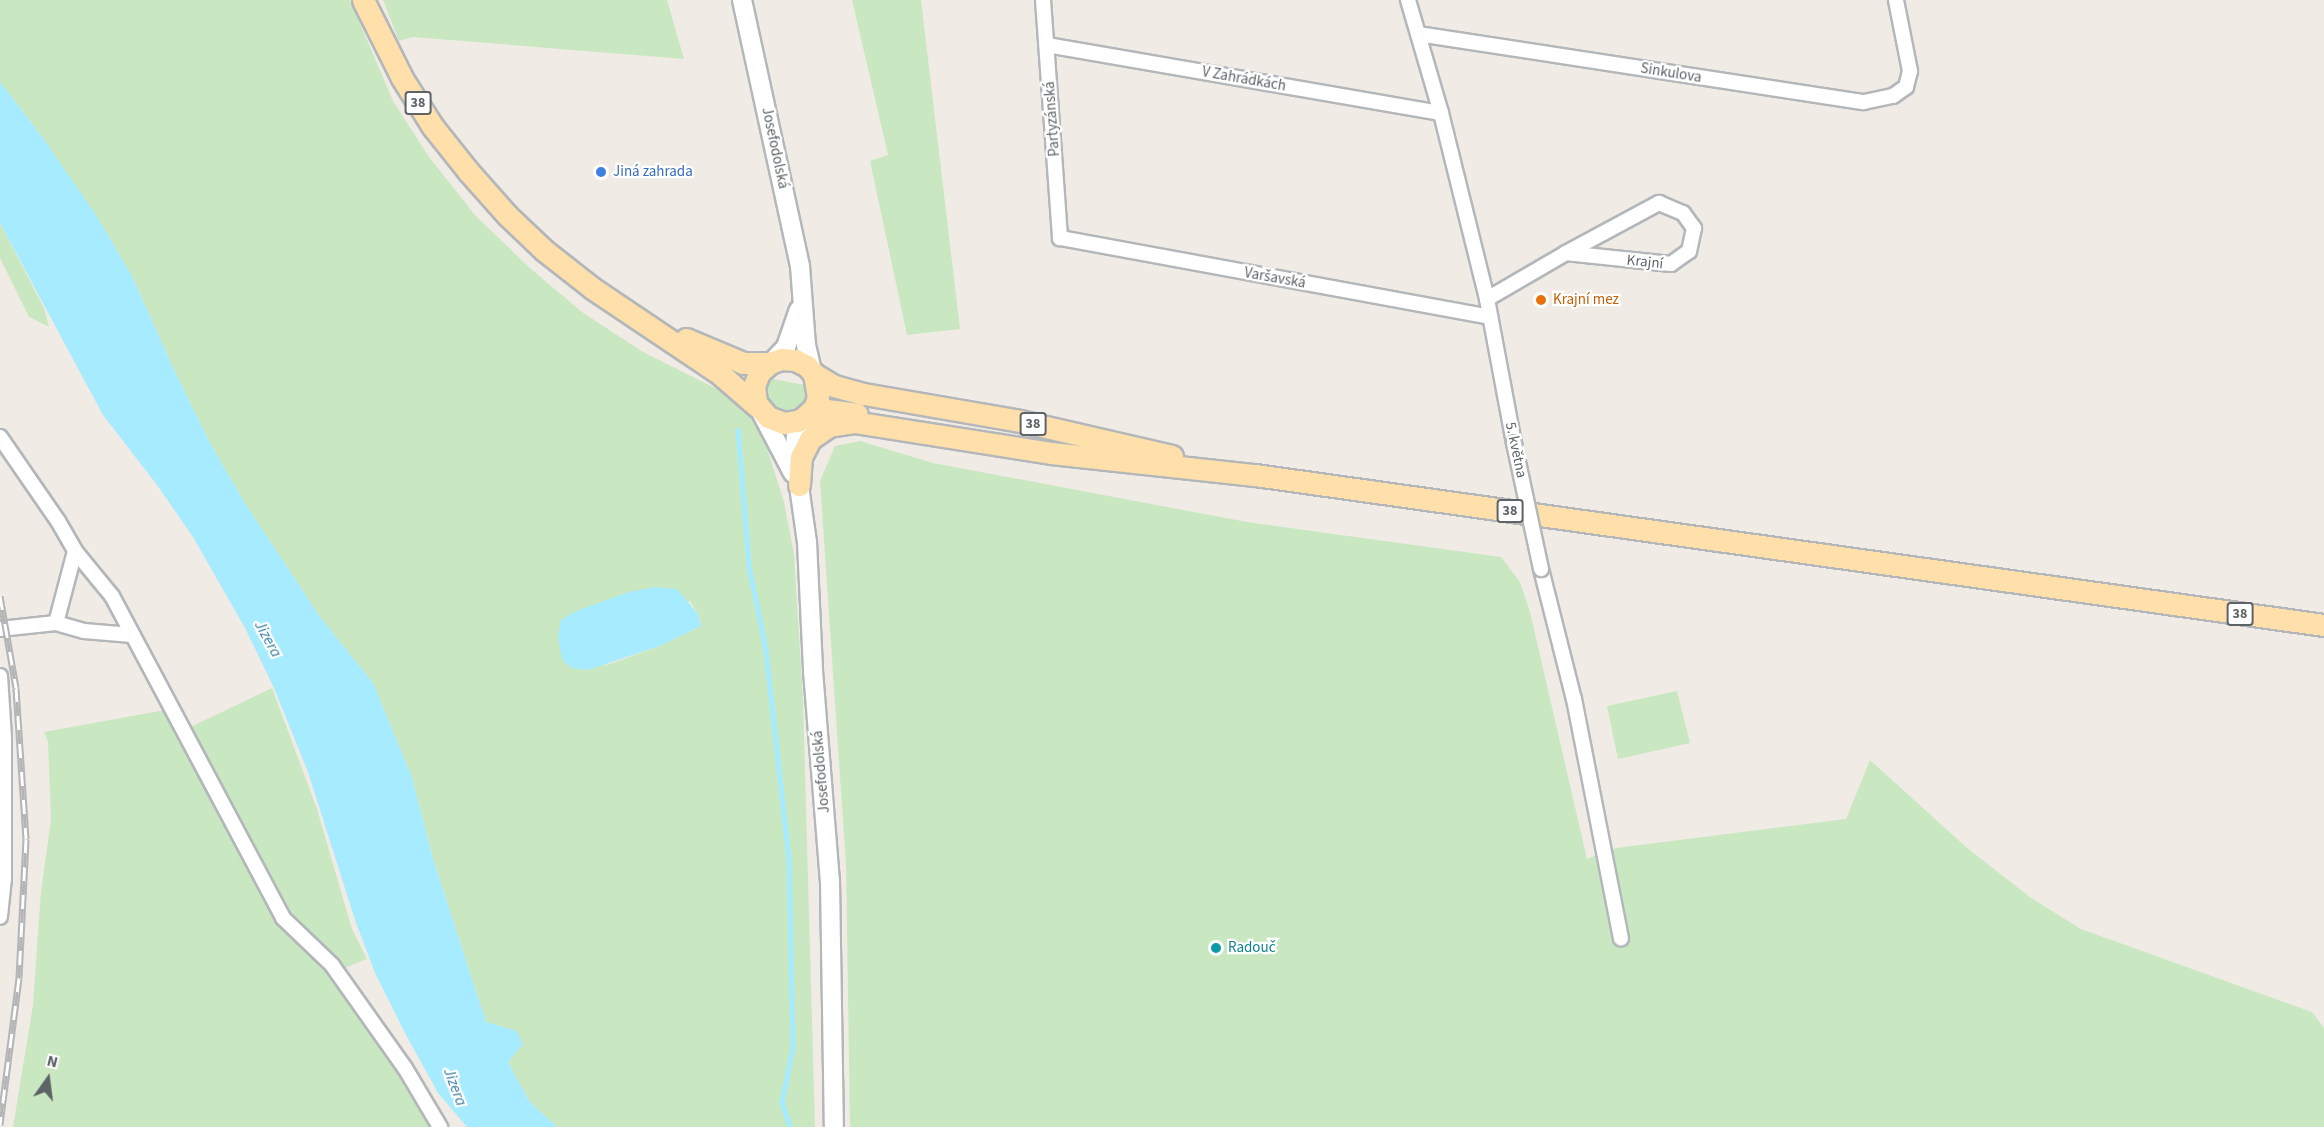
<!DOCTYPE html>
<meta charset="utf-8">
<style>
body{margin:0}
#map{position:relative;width:2324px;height:1127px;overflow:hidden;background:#f0ebe5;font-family:"Source Sans 3",sans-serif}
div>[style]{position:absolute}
.green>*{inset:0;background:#c9e8c1}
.water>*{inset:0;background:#a6ebff}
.stream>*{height:4.5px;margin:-2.25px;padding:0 2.25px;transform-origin:2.25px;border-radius:2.25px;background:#a6ebff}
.roads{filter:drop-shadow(2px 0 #b3b7ba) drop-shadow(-2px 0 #b3b7ba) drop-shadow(0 2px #b3b7ba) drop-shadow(0 -2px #b3b7ba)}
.street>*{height:14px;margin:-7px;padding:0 7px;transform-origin:7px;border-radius:7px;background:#fff}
.secondary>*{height:18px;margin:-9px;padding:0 9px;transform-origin:9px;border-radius:9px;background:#fff}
.primary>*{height:21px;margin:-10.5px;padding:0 10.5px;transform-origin:10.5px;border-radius:10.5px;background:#ffe0ab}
.rail>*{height:7px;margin-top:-3.5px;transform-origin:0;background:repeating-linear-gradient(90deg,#fff 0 14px,#b4b5b6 0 28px);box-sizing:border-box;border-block:2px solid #b4b5b6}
.bridges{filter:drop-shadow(2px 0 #b3b7ba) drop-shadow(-2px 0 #b3b7ba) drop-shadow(0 2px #b3b7ba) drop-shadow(0 -2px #b3b7ba)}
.street-bridge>*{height:14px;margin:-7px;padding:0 7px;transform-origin:7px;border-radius:7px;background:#fff}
.dots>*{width:16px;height:16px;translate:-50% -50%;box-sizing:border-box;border:3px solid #fff;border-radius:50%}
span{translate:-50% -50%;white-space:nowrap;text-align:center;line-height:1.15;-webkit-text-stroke:4.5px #fff;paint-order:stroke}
.shield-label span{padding:2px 4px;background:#fff;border:2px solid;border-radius:4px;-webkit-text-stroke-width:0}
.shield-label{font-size:14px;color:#5d6366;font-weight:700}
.street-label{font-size:15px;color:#5d6366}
.shop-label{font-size:15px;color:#366cbe}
.left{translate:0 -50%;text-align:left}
.food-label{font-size:15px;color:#c56008}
.culture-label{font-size:15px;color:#0d838f}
.water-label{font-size:16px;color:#367c9b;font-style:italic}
.north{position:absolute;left:18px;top:1049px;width:60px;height:60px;-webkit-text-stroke:4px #fff;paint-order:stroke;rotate:14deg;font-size:16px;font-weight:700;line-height:24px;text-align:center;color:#5d6366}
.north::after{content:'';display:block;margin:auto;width:21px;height:27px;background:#5d6366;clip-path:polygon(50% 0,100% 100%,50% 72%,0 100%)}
</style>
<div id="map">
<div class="green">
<div style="clip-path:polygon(evenodd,0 0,350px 0,393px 101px,429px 157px,475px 215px,531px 269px,582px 312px,643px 352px,727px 394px,747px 411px,766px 445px,784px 502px,794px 554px,803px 700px,815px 1127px,557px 1127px,529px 1101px,508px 1062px,517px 1031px,486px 1022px,434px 862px,411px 775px,373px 683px,320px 617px,243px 500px,210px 443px,175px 372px,132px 276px,40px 134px,0 82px,0 0,690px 601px,698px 614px,701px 626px,662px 645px,604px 666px,690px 601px)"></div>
<div style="clip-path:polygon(383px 0,667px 0,684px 59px,413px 37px,399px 41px)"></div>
<div style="clip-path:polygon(852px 0,921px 0,960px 329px,907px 335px,870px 161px,888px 155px)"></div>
<div style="clip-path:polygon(0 223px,44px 308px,49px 327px,29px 317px,0 258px)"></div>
<div style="clip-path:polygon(768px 378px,810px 386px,809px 399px,796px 413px,777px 412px,767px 403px,764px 390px)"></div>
<div style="clip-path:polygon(860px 441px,933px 463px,1247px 522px,1501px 557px,1520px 582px,1530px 612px,1587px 859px,1616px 848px,1846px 819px,1870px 760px,1966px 847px,2031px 898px,2081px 929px,2312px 1012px,2324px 1028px,2324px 1127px,850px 1127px,846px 865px,820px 481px,835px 446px)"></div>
<div style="clip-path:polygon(272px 688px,317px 809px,352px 929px,367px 959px,332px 973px,368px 1024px,432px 1127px,13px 1127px,33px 1005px,41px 891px,51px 820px,48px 742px,44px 732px,165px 710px,178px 733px)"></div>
<div style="clip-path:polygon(1677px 691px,1690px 743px,1618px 759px,1607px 706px)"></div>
</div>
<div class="water">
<div style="clip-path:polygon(0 82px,40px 134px,94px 212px,132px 276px,175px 372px,210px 443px,243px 500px,320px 617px,373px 683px,411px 775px,434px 862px,486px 1022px,517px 1031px,523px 1044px,508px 1062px,529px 1101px,557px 1127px,467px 1127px,438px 1093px,404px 1031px,375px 973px,355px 920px,308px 772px,274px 688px,245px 628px,193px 537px,157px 485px,103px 415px,0 223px)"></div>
<div style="clip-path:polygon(655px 587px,677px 589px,698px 614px,701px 626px,662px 645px,588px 670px,571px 668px,562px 659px,558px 638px,561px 620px,576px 611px,629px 592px)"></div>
</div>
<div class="stream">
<div style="left:738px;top:430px;width:135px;rotate:85.3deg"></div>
<div style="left:749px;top:565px;width:88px;rotate:78.8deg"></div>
<div style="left:766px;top:651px;width:209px;rotate:83.7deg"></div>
<div style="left:789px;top:859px;width:189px;rotate:88.8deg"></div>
<div style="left:793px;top:1048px;width:55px;rotate:101.5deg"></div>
<div style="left:782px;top:1102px;width:26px;rotate:72deg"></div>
</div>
<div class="roads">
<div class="street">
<div style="left:1043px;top:0;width:239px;rotate:85.9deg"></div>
<div style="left:1060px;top:238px;width:437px;rotate:10.4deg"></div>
<div style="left:1408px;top:0;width:118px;rotate:73.7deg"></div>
<div style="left:1441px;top:113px;width:192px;rotate:76.1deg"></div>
<div style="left:1487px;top:299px;width:147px;rotate:79.4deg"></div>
<div style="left:1418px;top:34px;width:451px;rotate:8.7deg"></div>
<div style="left:1864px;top:102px;width:30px;rotate:-12deg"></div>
<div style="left:1893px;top:96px;width:16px;rotate:-35deg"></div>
<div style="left:1906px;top:87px;width:16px;rotate:-76deg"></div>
<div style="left:1910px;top:71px;width:72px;rotate:-101.2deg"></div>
<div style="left:1047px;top:45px;width:400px;rotate:9.8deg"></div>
<div style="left:1487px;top:299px;width:91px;rotate:-30.2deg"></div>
<div style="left:1566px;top:253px;width:106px;rotate:-28.3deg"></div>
<div style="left:1659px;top:203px;width:26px;rotate:23deg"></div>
<div style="left:1683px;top:213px;width:19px;rotate:54deg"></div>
<div style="left:1694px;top:228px;width:24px;rotate:102deg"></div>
<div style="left:1689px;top:251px;width:22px;rotate:144deg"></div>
<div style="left:1671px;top:264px;width:106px;rotate:-174deg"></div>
<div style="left:0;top:437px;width:102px;rotate:55.4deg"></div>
<div style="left:58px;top:521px;width:34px;rotate:60deg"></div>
<div style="left:75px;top:551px;width:58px;rotate:50.6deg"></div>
<div style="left:112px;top:596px;width:365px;rotate:62deg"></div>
<div style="left:283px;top:918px;width:68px;rotate:43.8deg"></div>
<div style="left:332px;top:965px;width:126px;rotate:54.7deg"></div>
<div style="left:405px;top:1068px;width:69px;rotate:59.3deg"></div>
<div style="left:1541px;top:569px;width:134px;rotate:75.8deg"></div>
<div style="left:1574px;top:699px;width:244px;rotate:78.9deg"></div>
<div style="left:56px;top:623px;width:74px;rotate:-75.2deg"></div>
<div style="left:0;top:629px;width:56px;rotate:-6.1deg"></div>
<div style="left:56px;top:623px;width:29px;rotate:16deg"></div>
<div style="left:84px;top:631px;width:48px;rotate:4.8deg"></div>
<div style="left:0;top:676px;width:62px;rotate:86.3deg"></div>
<div style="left:4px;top:738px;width:140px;rotate:90deg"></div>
<div style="left:4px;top:878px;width:39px;rotate:96deg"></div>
</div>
<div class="secondary">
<div style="left:742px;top:0;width:272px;rotate:77.7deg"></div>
<div style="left:800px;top:266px;width:79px;rotate:85.7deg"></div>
<div style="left:806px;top:345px;width:28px;rotate:77deg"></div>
<div style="left:773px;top:361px;width:19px;rotate:-47deg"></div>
<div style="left:786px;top:347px;width:39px;rotate:-71deg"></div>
<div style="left:760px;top:410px;width:71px;rotate:62.4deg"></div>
<div style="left:802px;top:419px;width:15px;rotate:113deg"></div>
<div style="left:796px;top:433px;width:25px;rotate:92deg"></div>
<div style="left:795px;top:458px;width:85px;rotate:81.9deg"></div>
<div style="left:807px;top:542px;width:129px;rotate:87.3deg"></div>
<div style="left:813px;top:671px;width:211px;rotate:85.4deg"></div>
<div style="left:830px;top:881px;width:246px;rotate:89.1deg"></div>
</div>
<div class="primary">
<div style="left:363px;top:0;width:87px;rotate:63.4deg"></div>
<div style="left:402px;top:78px;width:58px;rotate:57.7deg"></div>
<div style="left:433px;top:127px;width:56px;rotate:51.5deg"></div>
<div style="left:468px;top:171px;width:59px;rotate:48.4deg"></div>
<div style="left:507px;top:215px;width:52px;rotate:43.5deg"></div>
<div style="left:545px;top:251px;width:60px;rotate:38.2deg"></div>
<div style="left:592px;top:288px;width:154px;rotate:33.9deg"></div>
<div style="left:720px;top:374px;width:50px;rotate:41deg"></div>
<div style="left:686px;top:339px;width:62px;rotate:22.8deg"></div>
<div style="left:743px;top:363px;width:27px"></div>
<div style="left:814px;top:374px;width:23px;rotate:31deg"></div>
<div style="left:834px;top:386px;width:31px;rotate:15deg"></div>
<div style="left:864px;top:394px;width:158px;rotate:9.8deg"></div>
<div style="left:1020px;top:421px;width:156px;rotate:13deg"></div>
<div style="left:803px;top:418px;width:15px;rotate:-42deg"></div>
<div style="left:814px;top:408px;width:12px;rotate:-70deg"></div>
<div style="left:818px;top:397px;width:23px;rotate:-100deg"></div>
<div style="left:814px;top:374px;width:11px;rotate:-131deg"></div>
<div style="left:807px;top:366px;width:13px;rotate:-153deg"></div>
<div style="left:795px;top:360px;width:14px;rotate:-176deg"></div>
<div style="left:781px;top:359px;width:12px;rotate:160deg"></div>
<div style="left:770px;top:363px;width:15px;rotate:138deg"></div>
<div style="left:759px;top:373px;width:14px;rotate:111deg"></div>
<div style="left:754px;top:386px;width:17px;rotate:83deg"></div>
<div style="left:756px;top:403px;width:18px;rotate:49deg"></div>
<div style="left:768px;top:417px;width:17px;rotate:21deg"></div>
<div style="left:784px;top:423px;width:13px;rotate:-9deg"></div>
<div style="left:797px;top:421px;width:31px;rotate:-21deg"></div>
<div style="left:826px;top:410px;width:31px;rotate:7deg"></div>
<div style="left:799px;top:485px;width:28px;rotate:-86deg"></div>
<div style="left:801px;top:457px;width:20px;rotate:-63deg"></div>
<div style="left:810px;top:439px;width:23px;rotate:-34deg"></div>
<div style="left:829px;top:426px;width:25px;rotate:-9deg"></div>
<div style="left:854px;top:422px;width:199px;rotate:8.9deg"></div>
<div style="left:1051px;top:453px;width:205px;rotate:6.2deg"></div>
<div style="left:1255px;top:475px;width:1079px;rotate:7.99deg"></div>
</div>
</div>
<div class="rail">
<div style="left:0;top:596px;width:93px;rotate:80.1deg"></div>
<div style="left:16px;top:688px;width:151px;rotate:86.2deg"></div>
<div style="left:26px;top:839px;width:139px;rotate:92.9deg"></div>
<div style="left:19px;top:978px;width:148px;rotate:97.4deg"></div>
</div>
<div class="bridges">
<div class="street-bridge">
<div style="left:1514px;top:443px;width:129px;rotate:77.9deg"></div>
</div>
</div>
<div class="dots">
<div style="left:601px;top:172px;background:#3f7fe0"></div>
<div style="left:1541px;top:300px;background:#e8710a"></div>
<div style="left:1216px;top:948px;background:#0f9aa8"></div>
</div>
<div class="shield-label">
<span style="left:418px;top:103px">38</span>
<span style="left:1033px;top:424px">38</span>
<span style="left:1510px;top:511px">38</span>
<span style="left:2240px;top:614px">38</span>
</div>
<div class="street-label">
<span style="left:1671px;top:73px;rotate:9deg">Sinkulova</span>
<span style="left:1244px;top:79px;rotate:10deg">V Zahrádkách</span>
<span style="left:1052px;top:119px;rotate:-94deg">Partyzánská</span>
<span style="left:775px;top:148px;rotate:78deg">Josefodolská</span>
<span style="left:1645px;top:262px;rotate:6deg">Krajní</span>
<span style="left:1275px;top:278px;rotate:10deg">Varšavská</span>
<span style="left:1516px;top:450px;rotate:78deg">5. května</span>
<span style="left:821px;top:772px;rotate:-95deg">Josefodolská</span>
</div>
<div class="shop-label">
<span class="left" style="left:613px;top:172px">Jiná zahrada</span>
</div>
<div class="food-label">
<span class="left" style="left:1553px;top:300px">Krajní mez</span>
</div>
<div class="culture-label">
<span class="left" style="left:1228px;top:948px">Radouč</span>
</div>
<div class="water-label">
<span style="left:268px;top:639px;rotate:61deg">Jizera</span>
<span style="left:455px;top:1087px;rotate:69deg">Jizera</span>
</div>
<div class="north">N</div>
</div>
